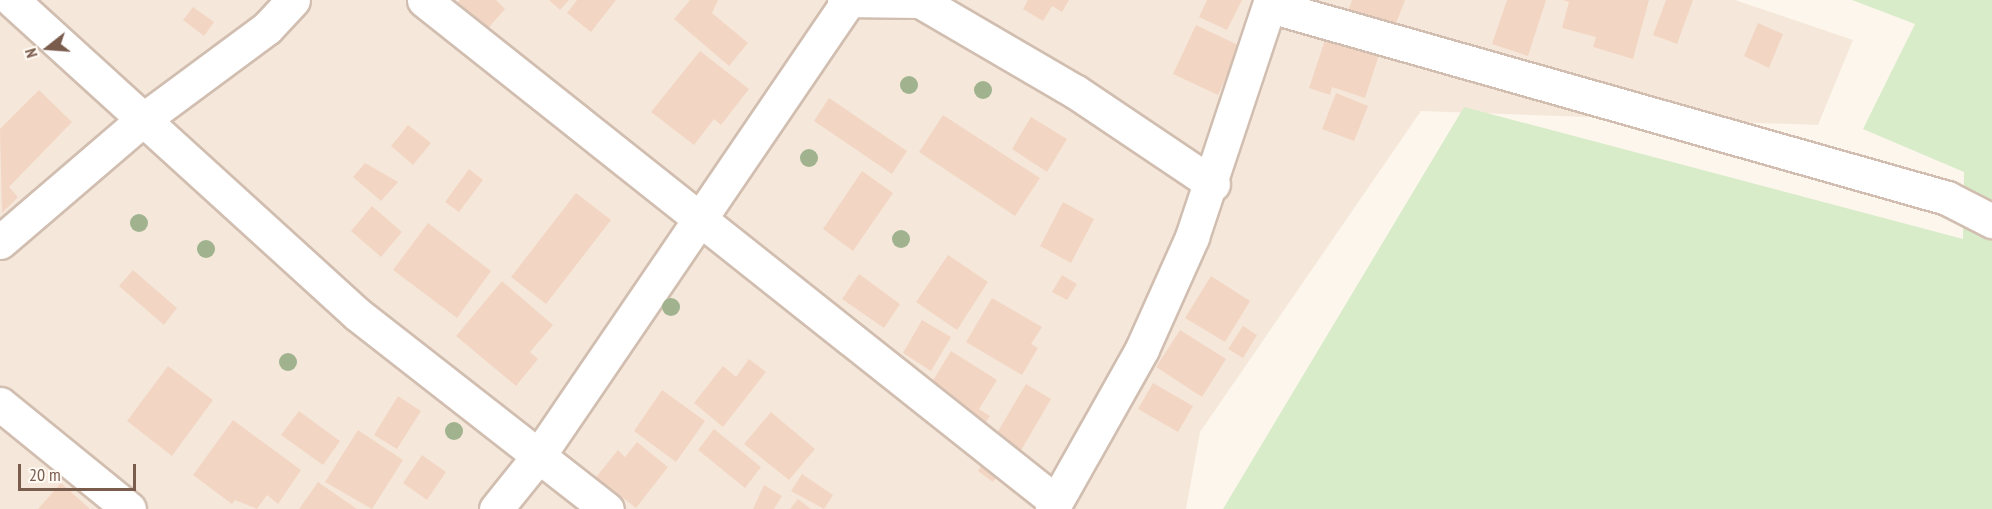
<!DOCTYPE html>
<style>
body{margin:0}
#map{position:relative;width:1992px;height:509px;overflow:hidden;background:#fdf6ec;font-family:"PT Sans Narrow",sans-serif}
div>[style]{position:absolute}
.residential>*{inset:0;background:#f5e8da}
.green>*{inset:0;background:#d8ecc9}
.building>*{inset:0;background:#f3d5c3}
.roads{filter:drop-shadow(2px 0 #d1beb0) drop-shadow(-2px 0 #d1beb0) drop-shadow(0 2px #d1beb0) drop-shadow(0 -2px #d1beb0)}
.minor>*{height:33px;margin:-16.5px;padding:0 16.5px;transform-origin:16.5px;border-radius:16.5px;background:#fff}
.trees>*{width:18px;height:18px;margin:-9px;border-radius:50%;background:#a0b28e}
span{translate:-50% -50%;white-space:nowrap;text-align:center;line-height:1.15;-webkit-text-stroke:5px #fffaf3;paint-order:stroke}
.north{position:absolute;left:18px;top:18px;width:60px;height:60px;-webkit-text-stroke:4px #fffaf3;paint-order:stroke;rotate:253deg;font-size:16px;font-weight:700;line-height:24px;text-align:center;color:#7a5c4d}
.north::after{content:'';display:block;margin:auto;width:21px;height:27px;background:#7a5c4d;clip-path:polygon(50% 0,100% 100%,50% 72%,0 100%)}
.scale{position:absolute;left:18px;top:464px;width:118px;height:27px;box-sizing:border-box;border:3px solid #7a5c4d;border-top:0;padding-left:8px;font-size:18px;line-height:21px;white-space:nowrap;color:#7a5c4d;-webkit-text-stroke:4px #fffaf3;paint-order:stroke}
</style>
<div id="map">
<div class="residential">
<div style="clip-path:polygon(0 0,1735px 0,1853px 40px,1818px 125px,1421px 111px,1200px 432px,1186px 509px,0 509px)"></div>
</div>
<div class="green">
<div style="clip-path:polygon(1852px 0,1992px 0,1992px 509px,1223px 509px,1464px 107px,1963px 239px,1964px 172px,1863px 129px,1915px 24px)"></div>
</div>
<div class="building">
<div style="clip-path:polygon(460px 0,496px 0,505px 9px,483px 34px,453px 7px)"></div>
<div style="clip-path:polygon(549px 0,569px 0,560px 10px)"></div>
<div style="clip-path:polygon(577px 0,616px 0,591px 32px,567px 13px)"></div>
<div style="clip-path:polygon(690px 0,718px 0,712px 13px,748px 43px,729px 66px,674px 19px)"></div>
<div style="clip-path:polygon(1028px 0,1069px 0,1062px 12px,1052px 6px,1043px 21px,1023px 9px)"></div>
<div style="clip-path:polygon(1207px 0,1242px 0,1227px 30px,1199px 17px)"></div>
<div style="clip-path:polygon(1352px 0,1405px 0,1394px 29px,1348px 11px)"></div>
<div style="clip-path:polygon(1507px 0,1546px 0,1528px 56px,1492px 44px)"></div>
<div style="clip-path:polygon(1563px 0,1649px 0,1633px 59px,1593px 47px,1596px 37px,1562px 28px,1569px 2px)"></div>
<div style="clip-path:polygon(1666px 0,1693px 0,1677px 44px,1653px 35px)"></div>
<div style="clip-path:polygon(193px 7px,214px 22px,204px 36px,183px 20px)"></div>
<div style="clip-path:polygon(1758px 23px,1783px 34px,1769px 68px,1744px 56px)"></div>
<div style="clip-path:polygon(1196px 25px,1240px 46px,1218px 95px,1173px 74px)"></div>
<div style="clip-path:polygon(1326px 37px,1379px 55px,1365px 98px,1332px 87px,1330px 95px,1309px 88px)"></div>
<div style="clip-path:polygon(700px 51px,749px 89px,721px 125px,714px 119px,694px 145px,651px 112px)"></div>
<div style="clip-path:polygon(39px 90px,72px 122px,9px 187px,18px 197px,2px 213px,0 129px)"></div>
<div style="clip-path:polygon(1336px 93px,1368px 106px,1354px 141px,1322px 129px)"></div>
<div style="clip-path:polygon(829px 98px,907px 151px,892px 174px,814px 121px)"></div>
<div style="clip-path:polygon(943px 115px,1040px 178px,1015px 216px,919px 152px)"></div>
<div style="clip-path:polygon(1031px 117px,1067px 139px,1047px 172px,1012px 149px)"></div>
<div style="clip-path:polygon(408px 125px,431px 143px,413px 165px,391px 146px)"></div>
<div style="clip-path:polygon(365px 163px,398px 182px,381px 201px,353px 177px)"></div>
<div style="clip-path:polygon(469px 169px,483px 180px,459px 212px,445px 202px)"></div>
<div style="clip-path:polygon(862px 171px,893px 193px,853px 251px,823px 229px)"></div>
<div style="clip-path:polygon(576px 193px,611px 220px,546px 304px,511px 277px)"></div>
<div style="clip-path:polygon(1063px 202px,1094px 219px,1071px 263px,1040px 246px)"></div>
<div style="clip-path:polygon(372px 206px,402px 232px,381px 257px,351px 231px)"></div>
<div style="clip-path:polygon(428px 223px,491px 271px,457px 318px,393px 270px)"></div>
<div style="clip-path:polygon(948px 255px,988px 282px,957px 330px,916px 302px)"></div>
<div style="clip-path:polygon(133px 270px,177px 308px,164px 325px,119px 286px)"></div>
<div style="clip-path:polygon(859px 274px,900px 304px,884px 328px,842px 299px)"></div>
<div style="clip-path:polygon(1062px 275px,1077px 284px,1067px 300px,1052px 292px)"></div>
<div style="clip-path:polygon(1211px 276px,1250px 301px,1225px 342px,1185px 318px)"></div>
<div style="clip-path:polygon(502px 281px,553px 325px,530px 352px,538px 359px,516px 386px,456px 336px)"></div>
<div style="clip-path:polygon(992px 298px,1042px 327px,1031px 344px,1038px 348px,1022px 375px,966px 342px)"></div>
<div style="clip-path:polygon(922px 320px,951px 337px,931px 371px,903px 353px)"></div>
<div style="clip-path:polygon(1243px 326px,1257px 335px,1243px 358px,1228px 349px)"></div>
<div style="clip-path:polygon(1180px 330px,1226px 359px,1202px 397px,1156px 367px)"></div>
<div style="clip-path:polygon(951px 351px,997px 380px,979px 409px,990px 416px,977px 435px,924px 395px)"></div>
<div style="clip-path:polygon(749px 359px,766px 372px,723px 427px,694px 403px,723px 366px,736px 377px)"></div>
<div style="clip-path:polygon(168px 366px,213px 400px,172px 456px,127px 421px)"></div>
<div style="clip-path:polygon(1153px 383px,1193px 406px,1178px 432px,1138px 409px)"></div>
<div style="clip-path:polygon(1026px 384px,1051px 399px,1016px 459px,991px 443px)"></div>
<div style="clip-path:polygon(662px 390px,705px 421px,676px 462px,634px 431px)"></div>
<div style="clip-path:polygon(398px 396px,421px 411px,397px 449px,374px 435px)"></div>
<div style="clip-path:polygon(299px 411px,340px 441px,323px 465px,281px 435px)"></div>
<div style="clip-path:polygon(771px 412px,815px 449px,789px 480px,744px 444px)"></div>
<div style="clip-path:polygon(233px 420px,301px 470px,278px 504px,267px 495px,257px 509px,235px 500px,232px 504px,193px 475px)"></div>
<div style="clip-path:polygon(714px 429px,761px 467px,745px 488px,698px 450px)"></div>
<div style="clip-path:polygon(358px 430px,403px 460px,372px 509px,325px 482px)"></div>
<div style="clip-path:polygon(637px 442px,668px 467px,636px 508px,596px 477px,618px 450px,625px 457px)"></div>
<div style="clip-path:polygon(422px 455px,446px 472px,427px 500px,403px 483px)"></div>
<div style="clip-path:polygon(987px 455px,1004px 467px,993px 482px,978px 471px)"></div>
<div style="clip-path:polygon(802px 474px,833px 495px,824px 509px,791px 491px)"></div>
<div style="clip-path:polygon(318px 482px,357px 509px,299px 509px)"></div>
<div style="clip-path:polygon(61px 483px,90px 509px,38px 509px)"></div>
<div style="clip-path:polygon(764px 485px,782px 496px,774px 509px,753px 509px)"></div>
<div style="clip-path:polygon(798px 499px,811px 509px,790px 509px)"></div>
</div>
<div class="roads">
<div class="minor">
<div style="left:12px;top:0;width:466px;rotate:42.3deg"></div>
<div style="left:357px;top:314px;width:317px;rotate:38deg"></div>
<div style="left:424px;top:0;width:806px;rotate:38.45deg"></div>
<div style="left:844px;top:0;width:76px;rotate:0.8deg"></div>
<div style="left:920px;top:1px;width:181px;rotate:30.3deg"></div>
<div style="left:1076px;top:92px;width:165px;rotate:33.9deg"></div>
<div style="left:1270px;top:6px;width:704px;rotate:15.83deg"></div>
<div style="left:1947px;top:198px;width:51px;rotate:27.1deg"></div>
<div style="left:0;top:242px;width:184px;rotate:-40.6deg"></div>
<div style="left:140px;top:122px;width:158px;rotate:-36.5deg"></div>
<div style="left:267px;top:28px;width:38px;rotate:-47deg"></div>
<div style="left:0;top:404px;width:166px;rotate:39.1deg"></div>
<div style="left:496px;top:509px;width:65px;rotate:-51.2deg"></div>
<div style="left:537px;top:458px;width:554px;rotate:-55.74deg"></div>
<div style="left:1052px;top:509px;width:184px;rotate:-60.6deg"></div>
<div style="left:1142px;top:349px;width:123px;rotate:-65.9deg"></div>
<div style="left:1192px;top:237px;width:250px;rotate:-71.6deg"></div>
</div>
</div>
<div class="trees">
<div style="left:909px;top:85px"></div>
<div style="left:983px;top:90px"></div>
<div style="left:809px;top:158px"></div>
<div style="left:139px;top:223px"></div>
<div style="left:901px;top:239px"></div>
<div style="left:206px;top:249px"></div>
<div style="left:671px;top:307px"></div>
<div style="left:288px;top:362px"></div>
<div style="left:454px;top:431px"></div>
</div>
<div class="north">N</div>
<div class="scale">20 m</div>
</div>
